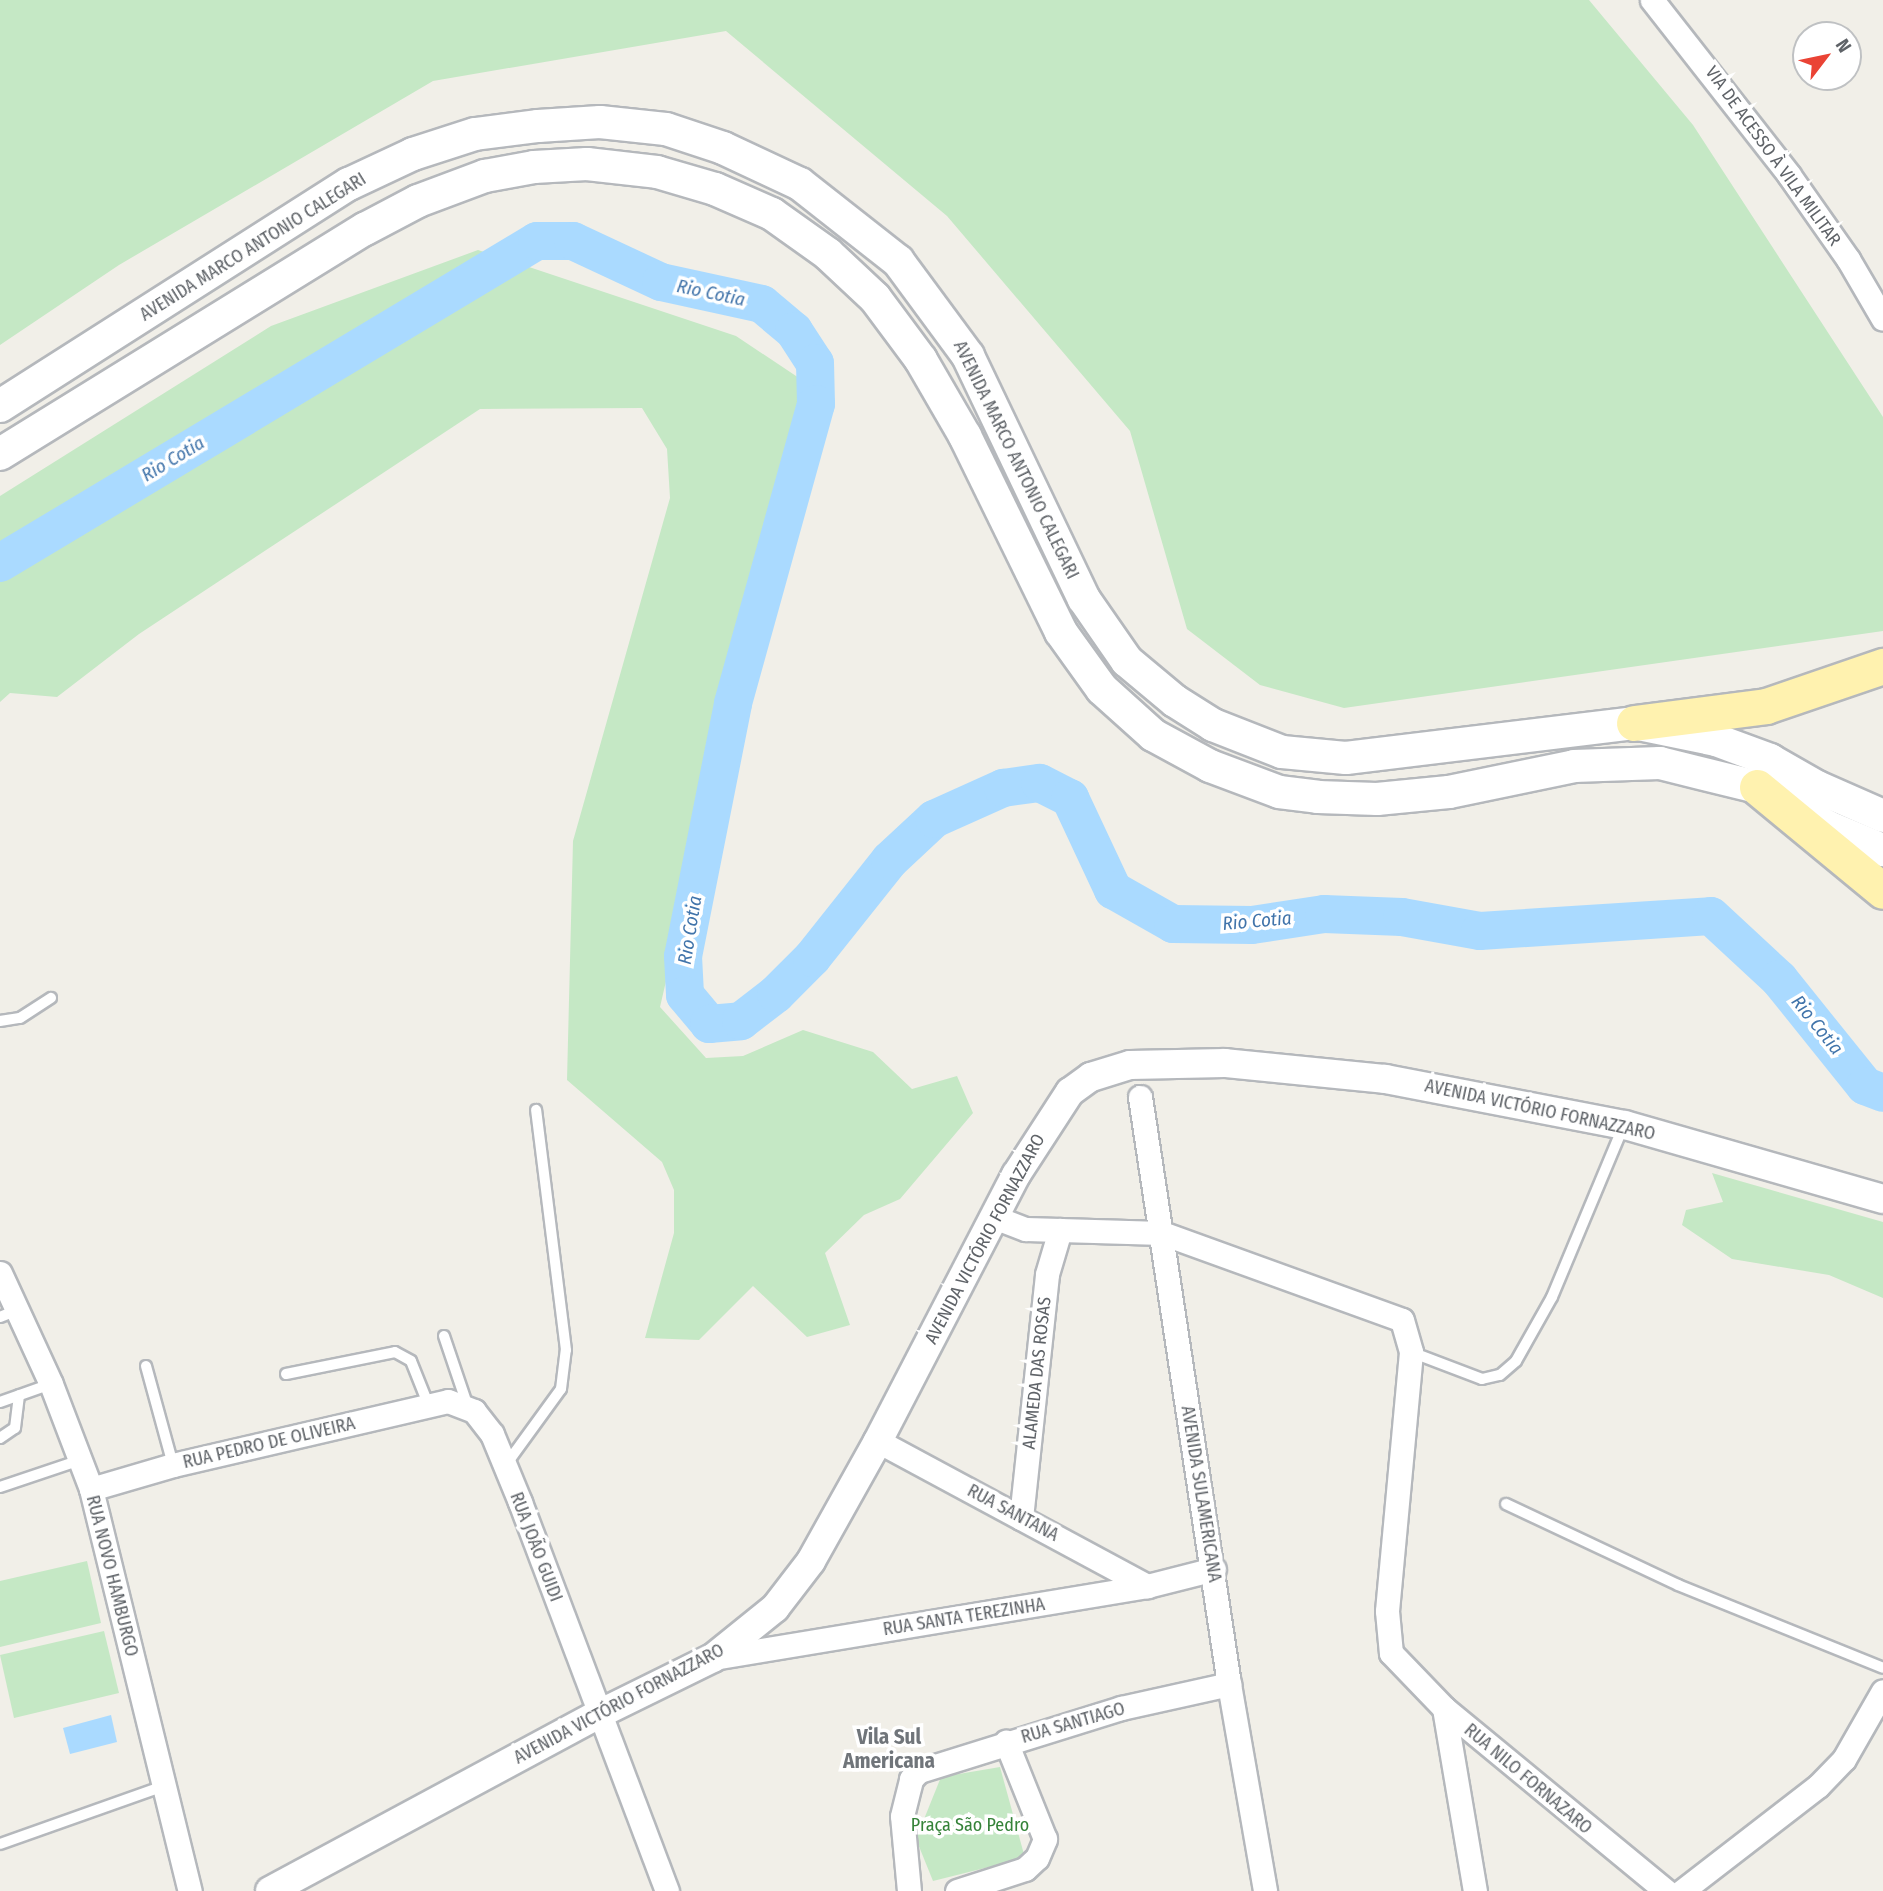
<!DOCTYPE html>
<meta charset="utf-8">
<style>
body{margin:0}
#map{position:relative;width:1883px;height:1891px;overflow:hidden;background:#f1efe8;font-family:"Fira Sans Condensed",sans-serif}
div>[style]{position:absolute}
.green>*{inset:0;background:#c5e8c5}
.water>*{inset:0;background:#aadaff}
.river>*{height:38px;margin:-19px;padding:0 19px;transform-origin:19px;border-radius:19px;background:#aadaff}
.roads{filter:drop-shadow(2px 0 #b5b8bc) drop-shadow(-2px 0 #b5b8bc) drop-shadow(0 2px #b5b8bc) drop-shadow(0 -2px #b5b8bc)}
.service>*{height:10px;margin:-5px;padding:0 5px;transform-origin:5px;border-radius:5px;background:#fff}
.minor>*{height:23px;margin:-11.5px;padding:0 11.5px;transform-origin:11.5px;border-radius:11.5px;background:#fff}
.tertiary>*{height:28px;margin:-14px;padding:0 14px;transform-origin:14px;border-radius:14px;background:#fff}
.secondary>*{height:32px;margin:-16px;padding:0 16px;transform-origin:16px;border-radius:16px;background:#fff}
.primary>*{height:35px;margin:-17.5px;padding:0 17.5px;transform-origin:17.5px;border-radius:17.5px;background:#fff2af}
span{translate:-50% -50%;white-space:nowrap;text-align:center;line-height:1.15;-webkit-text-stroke:7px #fff;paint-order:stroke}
.street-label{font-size:18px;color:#5f6368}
.park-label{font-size:18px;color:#348238}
.water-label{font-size:19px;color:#4174aa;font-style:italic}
.quarter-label{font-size:21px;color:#70757a;font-weight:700}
.north{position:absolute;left:1792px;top:21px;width:70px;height:70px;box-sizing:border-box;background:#fff;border:2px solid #bfc1c3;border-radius:50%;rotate:58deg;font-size:19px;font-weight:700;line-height:28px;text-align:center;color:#5f6368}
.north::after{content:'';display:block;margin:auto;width:24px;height:32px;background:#ea4335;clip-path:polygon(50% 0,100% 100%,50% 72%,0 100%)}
</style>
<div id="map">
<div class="green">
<div style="clip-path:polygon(0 0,1589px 0,1693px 125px,1883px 417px,1883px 631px,1344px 708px,1260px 685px,1187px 629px,1130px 431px,947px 216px,726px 31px,433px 81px,119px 265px,0 345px)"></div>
<div style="clip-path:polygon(478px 250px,736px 336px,805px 382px,660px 1007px,706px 1058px,743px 1056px,803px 1030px,873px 1052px,912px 1089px,957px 1076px,973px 1113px,900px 1199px,864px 1215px,825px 1253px,850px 1325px,807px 1337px,753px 1286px,699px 1340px,645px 1338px,674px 1233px,674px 1190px,662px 1162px,567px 1080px,573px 841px,670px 498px,667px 449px,642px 408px,480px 409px,139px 634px,57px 697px,10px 693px,0 702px,0 496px,271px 326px)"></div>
<div style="clip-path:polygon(1712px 1173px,1883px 1222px,1883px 1298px,1829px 1275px,1732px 1259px,1682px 1225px,1686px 1210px,1723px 1202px)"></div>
<div style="clip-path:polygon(87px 1561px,101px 1623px,0 1647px,0 1581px)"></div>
<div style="clip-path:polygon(104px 1631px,119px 1693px,14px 1718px,0 1655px)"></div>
<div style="clip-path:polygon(1000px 1767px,1025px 1858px,933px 1881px,916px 1839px,941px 1777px)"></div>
</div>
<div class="water">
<div style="clip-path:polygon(111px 1715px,117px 1742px,70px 1754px,63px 1728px)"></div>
</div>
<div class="river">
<div style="left:0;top:563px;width:626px;rotate:-30.95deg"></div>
<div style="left:537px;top:241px;width:36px"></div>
<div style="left:573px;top:241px;width:97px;rotate:25deg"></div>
<div style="left:661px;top:282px;width:103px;rotate:12.3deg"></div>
<div style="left:762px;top:304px;width:42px;rotate:40.2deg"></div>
<div style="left:794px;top:331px;width:38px;rotate:57deg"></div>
<div style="left:815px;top:363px;width:41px;rotate:88.6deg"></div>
<div style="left:816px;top:404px;width:311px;rotate:105.5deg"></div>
<div style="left:733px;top:704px;width:257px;rotate:101.2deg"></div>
<div style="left:683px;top:956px;width:39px;rotate:87deg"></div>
<div style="left:685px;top:995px;width:38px;rotate:50deg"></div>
<div style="left:709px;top:1024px;width:32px;rotate:-5deg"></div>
<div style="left:741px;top:1021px;width:44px;rotate:-37.6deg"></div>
<div style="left:776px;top:994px;width:51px;rotate:-45deg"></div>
<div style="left:812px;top:958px;width:125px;rotate:-51.5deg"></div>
<div style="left:890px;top:860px;width:60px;rotate:-43deg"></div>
<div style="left:934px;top:819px;width:76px;rotate:-24.2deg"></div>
<div style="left:1003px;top:788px;width:37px;rotate:-8deg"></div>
<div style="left:1040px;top:783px;width:34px;rotate:27deg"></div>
<div style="left:1070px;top:798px;width:102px;rotate:64.9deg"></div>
<div style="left:1113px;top:890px;width:69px;rotate:29.5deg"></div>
<div style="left:1173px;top:924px;width:79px;rotate:0.7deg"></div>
<div style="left:1252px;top:925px;width:73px;rotate:-8.7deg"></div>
<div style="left:1324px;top:914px;width:78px;rotate:2.2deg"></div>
<div style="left:1402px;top:917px;width:79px;rotate:10.2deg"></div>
<div style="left:1480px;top:931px;width:231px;rotate:-3.7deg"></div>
<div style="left:1711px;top:916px;width:93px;rotate:42.8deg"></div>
<div style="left:1779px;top:979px;width:137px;rotate:51.2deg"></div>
<div style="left:1865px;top:1086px;width:19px;rotate:21deg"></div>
</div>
<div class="roads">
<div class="service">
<div style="left:0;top:1021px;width:20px;rotate:-9deg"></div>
<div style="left:20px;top:1018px;width:37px;rotate:-33deg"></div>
<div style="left:0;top:1317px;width:18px;rotate:-22deg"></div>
<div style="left:444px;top:1336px;width:75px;rotate:71.3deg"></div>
<div style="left:1411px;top:1352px;width:76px;rotate:20.8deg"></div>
<div style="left:1482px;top:1379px;width:18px;rotate:-13deg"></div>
<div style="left:1500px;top:1375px;width:21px;rotate:-41deg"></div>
<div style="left:1516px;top:1361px;width:73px;rotate:-60.6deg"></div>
<div style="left:1552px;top:1297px;width:186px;rotate:-67.3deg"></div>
<div style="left:146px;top:1366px;width:103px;rotate:74.7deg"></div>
<div style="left:286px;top:1374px;width:111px;rotate:-11.4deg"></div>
<div style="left:395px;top:1352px;width:18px;rotate:29deg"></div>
<div style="left:411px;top:1361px;width:48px;rotate:68.2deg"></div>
<div style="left:0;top:1402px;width:54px;rotate:-19.4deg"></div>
<div style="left:0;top:1438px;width:18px;rotate:-34deg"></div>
<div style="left:15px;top:1428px;width:33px;rotate:-83deg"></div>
<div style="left:505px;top:1466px;width:95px;rotate:-54deg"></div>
<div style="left:561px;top:1389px;width:39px;rotate:-83deg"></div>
<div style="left:566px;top:1350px;width:242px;rotate:-97.1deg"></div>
<div style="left:0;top:1487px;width:84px;rotate:-18.6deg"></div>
<div style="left:1506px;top:1504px;width:190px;rotate:25.2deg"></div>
<div style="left:1678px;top:1585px;width:221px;rotate:22deg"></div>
<div style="left:0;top:1844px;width:174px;rotate:-19.5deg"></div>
</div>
<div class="minor">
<div style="left:1652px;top:0;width:222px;rotate:51.9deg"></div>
<div style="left:1789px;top:175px;width:103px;rotate:54.9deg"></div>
<div style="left:1848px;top:259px;width:69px;rotate:59.7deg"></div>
<div style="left:1140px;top:1097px;width:594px;rotate:81.38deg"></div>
<div style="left:1229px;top:1684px;width:210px;rotate:80.1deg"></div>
<div style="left:994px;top:1217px;width:34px;rotate:21deg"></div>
<div style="left:1026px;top:1229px;width:136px;rotate:1.7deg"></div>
<div style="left:1162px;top:1233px;width:255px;rotate:19.9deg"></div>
<div style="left:1402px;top:1320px;width:33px;rotate:74deg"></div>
<div style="left:1411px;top:1352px;width:260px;rotate:95.3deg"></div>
<div style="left:1387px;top:1611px;width:42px;rotate:84.6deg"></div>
<div style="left:1391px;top:1653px;width:76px;rotate:46.1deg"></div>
<div style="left:1444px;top:1708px;width:288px;rotate:39.5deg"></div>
<div style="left:0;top:1273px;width:122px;rotate:65.3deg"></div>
<div style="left:51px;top:1384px;width:112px;rotate:69.1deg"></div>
<div style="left:91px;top:1489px;width:414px;rotate:76.2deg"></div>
<div style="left:878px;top:1441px;width:306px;rotate:28.3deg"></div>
<div style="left:91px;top:1489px;width:85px;rotate:-16.3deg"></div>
<div style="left:173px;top:1465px;width:282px;rotate:-13.1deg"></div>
<div style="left:448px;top:1401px;width:28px;rotate:21deg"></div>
<div style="left:474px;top:1411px;width:29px;rotate:52deg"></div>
<div style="left:492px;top:1434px;width:74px;rotate:67.6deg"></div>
<div style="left:520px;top:1502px;width:416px;rotate:69.3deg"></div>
<div style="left:1021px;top:1518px;width:245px;rotate:-83.9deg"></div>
<div style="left:1047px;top:1274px;width:46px;rotate:-73.5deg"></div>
<div style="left:713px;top:1658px;width:440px;rotate:-9.4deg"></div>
<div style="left:1147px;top:1586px;width:69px;rotate:-14.2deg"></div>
<div style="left:1444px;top:1708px;width:186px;rotate:80.4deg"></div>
<div style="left:909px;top:1891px;width:75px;rotate:-95.3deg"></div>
<div style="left:902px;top:1816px;width:38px;rotate:-76deg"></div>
<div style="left:911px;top:1779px;width:11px;rotate:-45deg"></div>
<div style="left:919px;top:1771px;width:212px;rotate:-17.3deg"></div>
<div style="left:1121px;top:1708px;width:111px;rotate:-12.5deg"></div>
<div style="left:957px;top:1891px;width:71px;rotate:-17.9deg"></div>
<div style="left:1025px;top:1869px;width:16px;rotate:-43deg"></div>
<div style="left:1037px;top:1858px;width:21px;rotate:-67deg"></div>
<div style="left:1045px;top:1839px;width:105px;rotate:-111.9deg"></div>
<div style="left:1682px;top:1891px;width:172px;rotate:-37.7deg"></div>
<div style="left:1818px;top:1786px;width:37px;rotate:-46deg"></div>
<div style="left:1844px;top:1759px;width:78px;rotate:-60.2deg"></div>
</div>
<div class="tertiary">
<div style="left:270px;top:1891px;width:374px;rotate:-28.3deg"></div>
<div style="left:599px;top:1714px;width:127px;rotate:-26.2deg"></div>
<div style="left:713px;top:1658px;width:80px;rotate:-38.9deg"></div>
<div style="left:775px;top:1608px;width:59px;rotate:-52.5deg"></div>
<div style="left:811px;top:1561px;width:137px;rotate:-60.8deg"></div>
<div style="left:878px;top:1441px;width:300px;rotate:-62.6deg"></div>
<div style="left:1016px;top:1175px;width:99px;rotate:-57deg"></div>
<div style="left:1070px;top:1092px;width:26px;rotate:-36deg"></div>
<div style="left:1091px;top:1077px;width:41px;rotate:-17.1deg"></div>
<div style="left:1130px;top:1065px;width:95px;rotate:-1.2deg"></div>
<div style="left:1225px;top:1063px;width:161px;rotate:5.7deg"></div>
<div style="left:1385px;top:1079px;width:244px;rotate:10.9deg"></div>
<div style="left:1625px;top:1125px;width:268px;rotate:16deg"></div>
</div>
<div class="secondary">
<div style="left:0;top:406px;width:414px;rotate:-32.5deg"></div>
<div style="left:349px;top:184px;width:71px;rotate:-25.1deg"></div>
<div style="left:413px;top:154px;width:65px;rotate:-17.9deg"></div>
<div style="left:475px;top:134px;width:64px;rotate:-7.2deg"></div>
<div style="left:538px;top:126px;width:62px;rotate:-3.7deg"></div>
<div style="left:600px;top:122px;width:66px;rotate:6.1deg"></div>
<div style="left:666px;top:129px;width:60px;rotate:18.4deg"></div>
<div style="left:723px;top:148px;width:85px;rotate:25.1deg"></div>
<div style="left:800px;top:184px;width:125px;rotate:38.2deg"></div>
<div style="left:898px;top:261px;width:118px;rotate:53.6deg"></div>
<div style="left:968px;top:356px;width:269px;rotate:64.5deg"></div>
<div style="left:1084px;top:599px;width:75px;rotate:55.3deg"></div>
<div style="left:1127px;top:661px;width:62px;rotate:39.8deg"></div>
<div style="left:1175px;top:701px;width:45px;rotate:32.3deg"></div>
<div style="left:1213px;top:725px;width:74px;rotate:21.4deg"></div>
<div style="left:1282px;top:752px;width:64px;rotate:5.4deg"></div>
<div style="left:1346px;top:758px;width:290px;rotate:-6.9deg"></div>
<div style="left:1634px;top:723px;width:84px;rotate:11.7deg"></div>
<div style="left:1716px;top:740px;width:58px;rotate:20.3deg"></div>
<div style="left:1770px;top:760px;width:54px;rotate:29.9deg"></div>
<div style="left:1817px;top:787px;width:72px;rotate:23.7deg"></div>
<div style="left:0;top:454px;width:429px;rotate:-31.7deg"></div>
<div style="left:365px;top:229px;width:60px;rotate:-27.8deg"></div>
<div style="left:418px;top:201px;width:72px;rotate:-20.5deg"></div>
<div style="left:485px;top:176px;width:50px;rotate:-10.4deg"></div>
<div style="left:534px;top:167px;width:53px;rotate:-3.2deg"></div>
<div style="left:587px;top:164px;width:70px;rotate:6.5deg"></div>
<div style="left:657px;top:172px;width:60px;rotate:16.3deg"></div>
<div style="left:715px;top:189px;width:62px;rotate:23.7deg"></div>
<div style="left:772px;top:214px;width:69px;rotate:35.5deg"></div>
<div style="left:828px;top:254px;width:64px;rotate:43.1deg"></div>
<div style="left:875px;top:298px;width:77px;rotate:53.4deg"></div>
<div style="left:921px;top:360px;width:88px;rotate:59.9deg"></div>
<div style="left:965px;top:436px;width:218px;rotate:63.9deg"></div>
<div style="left:1061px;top:632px;width:70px;rotate:54.3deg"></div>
<div style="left:1102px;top:689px;width:69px;rotate:42deg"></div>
<div style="left:1153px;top:735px;width:65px;rotate:28.5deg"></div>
<div style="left:1210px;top:766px;width:74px;rotate:20.6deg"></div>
<div style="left:1279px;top:792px;width:39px;rotate:7deg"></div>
<div style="left:1318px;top:797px;width:59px;rotate:1.9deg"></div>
<div style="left:1377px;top:799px;width:72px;rotate:-5.6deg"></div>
<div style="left:1449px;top:792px;width:128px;rotate:-11.7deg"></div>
<div style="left:1574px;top:766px;width:86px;rotate:-2deg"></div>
<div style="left:1660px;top:763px;width:100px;rotate:13.9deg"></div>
<div style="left:1757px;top:787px;width:81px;rotate:29.4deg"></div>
<div style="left:1828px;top:827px;width:60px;rotate:22.7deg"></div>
</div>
<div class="primary">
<div style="left:1634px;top:723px;width:133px;rotate:-7.3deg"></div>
<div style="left:1766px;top:706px;width:124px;rotate:-18.9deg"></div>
<div style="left:1757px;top:787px;width:163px;rotate:39.5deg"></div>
</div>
</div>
<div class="street-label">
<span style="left:1773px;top:156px;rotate:54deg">VIA DE ACESSO À VILA MILITAR</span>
<span style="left:253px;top:247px;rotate:-32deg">AVENIDA MARCO ANTONIO CALEGARI</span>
<span style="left:1016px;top:460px;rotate:64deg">AVENIDA MARCO ANTONIO CALEGARI</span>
<span style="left:1540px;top:1110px;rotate:12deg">AVENIDA VICTÓRIO FORNAZZARO</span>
<span style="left:985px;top:1239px;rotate:-62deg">AVENIDA VICTÓRIO FORNAZZARO</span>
<span style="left:1037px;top:1373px;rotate:-84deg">ALAMEDA DAS ROSAS</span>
<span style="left:269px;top:1443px;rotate:-13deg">RUA PEDRO DE OLIVEIRA</span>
<span style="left:1201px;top:1494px;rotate:81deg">AVENIDA SULAMERICANA</span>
<span style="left:1013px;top:1513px;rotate:28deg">RUA SANTANA</span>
<span style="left:536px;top:1547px;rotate:69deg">RUA JOÃO GUIDI</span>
<span style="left:112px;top:1576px;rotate:76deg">RUA NOVO HAMBURGO</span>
<span style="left:964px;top:1617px;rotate:-9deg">RUA SANTA TEREZINHA</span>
<span style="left:619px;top:1704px;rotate:-28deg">AVENIDA VICTÓRIO FORNAZZARO</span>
<span style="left:1073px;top:1723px;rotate:-16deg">RUA SANTIAGO</span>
<span style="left:1528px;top:1779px;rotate:40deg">RUA NILO FORNAZARO</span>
</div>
<div class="park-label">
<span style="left:970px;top:1825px">Praça São Pedro</span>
</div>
<div class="water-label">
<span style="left:711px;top:293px;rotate:12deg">Rio Cotia</span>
<span style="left:173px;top:459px;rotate:-31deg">Rio Cotia</span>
<span style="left:1257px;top:921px;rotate:-5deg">Rio Cotia</span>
<span style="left:690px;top:930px;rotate:-81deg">Rio Cotia</span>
<span style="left:1817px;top:1025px;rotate:51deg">Rio Cotia</span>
</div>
<div class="quarter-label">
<span style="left:889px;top:1749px">Vila Sul<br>Americana</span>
</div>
<div class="north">N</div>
</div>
